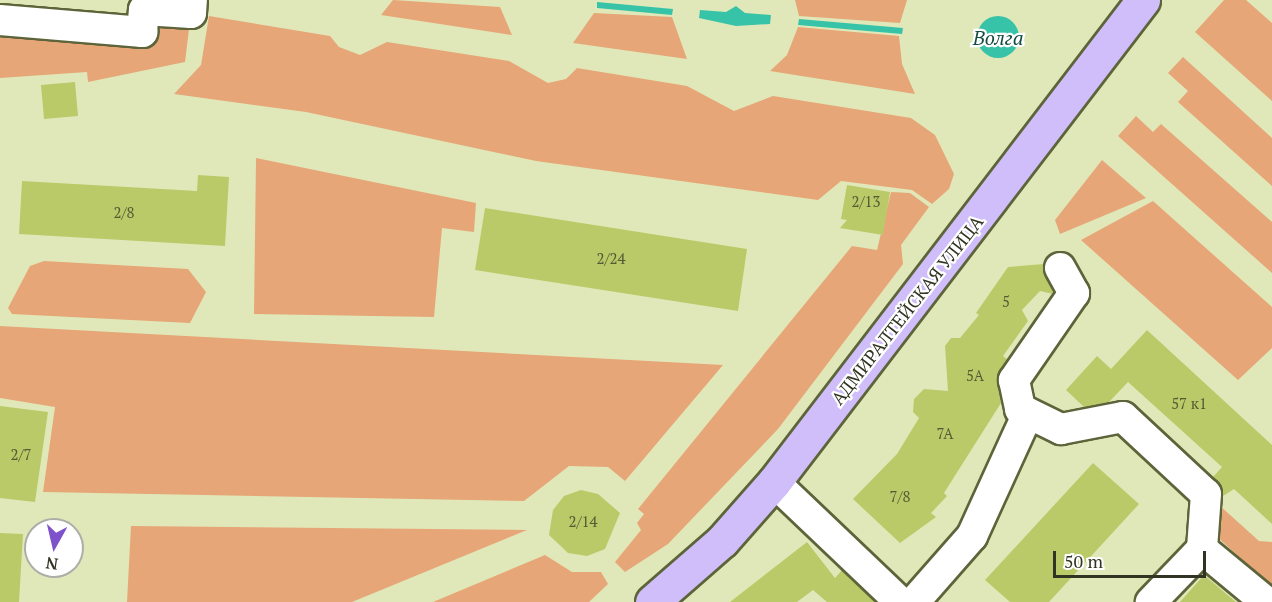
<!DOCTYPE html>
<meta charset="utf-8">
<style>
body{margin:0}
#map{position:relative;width:1272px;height:602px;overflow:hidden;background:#e0e8b9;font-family:"PT Serif",serif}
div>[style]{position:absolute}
.green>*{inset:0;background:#e7a677}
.water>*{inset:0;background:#37c3a7}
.round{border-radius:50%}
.building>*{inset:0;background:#bbca68}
.roads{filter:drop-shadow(2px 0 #5d643a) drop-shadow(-2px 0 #5d643a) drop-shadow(0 2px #5d643a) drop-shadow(0 -2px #5d643a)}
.minor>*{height:30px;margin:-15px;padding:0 15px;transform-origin:15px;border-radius:15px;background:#fff}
.major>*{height:33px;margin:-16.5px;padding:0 16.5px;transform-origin:16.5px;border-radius:16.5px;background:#cfbef9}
span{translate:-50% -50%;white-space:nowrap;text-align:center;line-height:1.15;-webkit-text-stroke:4.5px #fff;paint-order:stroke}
.number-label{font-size:15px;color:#545a34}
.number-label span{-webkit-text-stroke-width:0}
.street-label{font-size:18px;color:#313422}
.water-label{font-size:20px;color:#134c41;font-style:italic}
.north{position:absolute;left:24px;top:518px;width:60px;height:60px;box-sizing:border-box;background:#fff;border:2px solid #adaea7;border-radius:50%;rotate:188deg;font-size:16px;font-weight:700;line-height:24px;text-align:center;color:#313422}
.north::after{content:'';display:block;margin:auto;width:21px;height:27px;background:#7d52cb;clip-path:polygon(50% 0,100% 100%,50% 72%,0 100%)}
.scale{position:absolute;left:1053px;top:551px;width:153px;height:27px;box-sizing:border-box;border:3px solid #313422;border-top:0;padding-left:8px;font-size:18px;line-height:21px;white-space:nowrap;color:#313422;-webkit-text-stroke:4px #fff;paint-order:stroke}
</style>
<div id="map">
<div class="green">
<div style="clip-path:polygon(393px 0,500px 7px,512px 35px,381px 15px)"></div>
<div style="clip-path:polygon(795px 0,907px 0,900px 23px,799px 16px)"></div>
<div style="clip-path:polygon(1224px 0,1246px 0,1272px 23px,1272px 101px,1195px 32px)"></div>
<div style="clip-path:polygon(191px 13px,185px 62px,88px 82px,87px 72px,0 78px,0 20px,142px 32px)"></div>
<div style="clip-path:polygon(594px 13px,672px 17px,687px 59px,573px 43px)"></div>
<div style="clip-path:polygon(209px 16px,330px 36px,339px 47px,360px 55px,387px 42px,509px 61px,548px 83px,566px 79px,577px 68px,687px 86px,734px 111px,773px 96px,911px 118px,935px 135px,954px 174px,949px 189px,932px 204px,912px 190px,841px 181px,818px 200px,536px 161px,306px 112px,174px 94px,201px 65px)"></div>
<div style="clip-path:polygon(798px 27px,899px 36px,902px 64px,915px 94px,770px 71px,787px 55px)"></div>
<div style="clip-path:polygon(1183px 57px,1272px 138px,1272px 186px,1178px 102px,1188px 91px,1168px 73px)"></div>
<div style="clip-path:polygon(1136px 116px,1153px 132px,1161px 124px,1272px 222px,1272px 273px,1118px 136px)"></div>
<div style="clip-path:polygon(256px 158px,476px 203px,474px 232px,442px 228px,434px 317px,254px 314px)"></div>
<div style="clip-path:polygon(1102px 160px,1146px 198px,1060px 234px,1055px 220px)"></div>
<div style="clip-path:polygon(891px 192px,910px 193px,929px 207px,901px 245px,903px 264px,778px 429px,668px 544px,625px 572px,615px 562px,641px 530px,637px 523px,644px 514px,638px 509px,852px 246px,877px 250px)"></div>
<div style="clip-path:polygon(1153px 201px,1272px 307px,1272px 348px,1238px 380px,1081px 240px)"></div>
<div style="clip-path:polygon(44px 261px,188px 269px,206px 292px,190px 323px,12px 314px,8px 308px,30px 266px)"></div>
<div style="clip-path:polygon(0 326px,723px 365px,625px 481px,608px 467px,569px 466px,524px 501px,43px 492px,55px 407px,0 398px)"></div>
<div style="clip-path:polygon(1219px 505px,1259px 541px,1272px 542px,1272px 587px,1202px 523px)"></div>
<div style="clip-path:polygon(131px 526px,527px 530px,352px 602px,127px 602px)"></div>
<div style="clip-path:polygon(545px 555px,572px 572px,601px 572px,608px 584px,589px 602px,433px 602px)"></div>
</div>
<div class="water">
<div style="clip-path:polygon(597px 2px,673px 9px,672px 15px,597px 8px)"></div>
<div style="clip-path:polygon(736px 6px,745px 13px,771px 15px,770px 24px,736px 26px,699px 18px,700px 10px,726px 12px)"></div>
<div class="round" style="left:977px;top:16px;width:42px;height:42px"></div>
<div style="clip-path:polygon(799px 19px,903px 28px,902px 34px,798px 25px)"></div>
</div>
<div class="building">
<div style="clip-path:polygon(75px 82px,78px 116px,44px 119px,41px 85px)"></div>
<div style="clip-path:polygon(198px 175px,229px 177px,225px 246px,19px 234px,22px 181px,197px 191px)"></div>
<div style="clip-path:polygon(847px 185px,890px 192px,883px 235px,840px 228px,847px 220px,841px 219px)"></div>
<div style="clip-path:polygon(485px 208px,747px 249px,738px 311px,475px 270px)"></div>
<div style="clip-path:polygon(1044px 264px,1053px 294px,1040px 291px,1022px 310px,1028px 321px,1003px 356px,1007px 359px,997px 376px,1001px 403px,944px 493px,947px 496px,931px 513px,936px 517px,900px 543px,853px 499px,897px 454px,919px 418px,913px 412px,914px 399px,924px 389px,948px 391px,945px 346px,951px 338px,960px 338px,979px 315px,976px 313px,1008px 267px)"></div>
<div style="clip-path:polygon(1147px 330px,1272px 445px,1272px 524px,1234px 489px,1223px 496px,1213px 477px,1222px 467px,1128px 382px,1109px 402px,1084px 407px,1066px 390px,1097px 356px,1111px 369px)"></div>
<div style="clip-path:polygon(0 406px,48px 412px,35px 502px,0 498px)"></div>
<div style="clip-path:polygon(1093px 463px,1139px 504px,1049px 602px,1010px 602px,985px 580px)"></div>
<div style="clip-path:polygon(581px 490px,598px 494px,620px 513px,605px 549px,587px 556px,568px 553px,549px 535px,553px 510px,564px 496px)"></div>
<div style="clip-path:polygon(0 533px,23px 534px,19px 602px,0 602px)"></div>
<div style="clip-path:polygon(807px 542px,835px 578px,842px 570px,875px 602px,827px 602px,813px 590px,797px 602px,730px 602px)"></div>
<div style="clip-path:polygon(1204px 575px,1236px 602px,1180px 602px)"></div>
</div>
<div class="roads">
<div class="minor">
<div style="left:0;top:20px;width:143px;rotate:4.8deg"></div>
<div style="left:142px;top:32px;width:22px;rotate:-85deg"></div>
<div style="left:144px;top:10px;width:47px;rotate:3.7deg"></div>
<div style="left:191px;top:13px;width:13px;rotate:-86deg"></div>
<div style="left:1060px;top:268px;width:29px;rotate:61deg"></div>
<div style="left:1074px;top:293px;width:106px;rotate:124.6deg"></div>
<div style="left:1014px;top:380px;width:30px;rotate:78deg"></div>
<div style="left:1020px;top:409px;width:46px;rotate:26deg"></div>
<div style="left:1061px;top:429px;width:63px;rotate:-11deg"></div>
<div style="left:1123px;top:417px;width:113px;rotate:42.9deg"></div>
<div style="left:1206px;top:494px;width:55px;rotate:94.2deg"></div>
<div style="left:1202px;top:549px;width:74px;rotate:133.9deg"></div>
<div style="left:774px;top:482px;width:174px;rotate:43.6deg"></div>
<div style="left:1202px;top:549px;width:83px;rotate:39.6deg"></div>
<div style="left:914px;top:602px;width:88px;rotate:-48.7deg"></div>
<div style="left:972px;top:536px;width:135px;rotate:-65.5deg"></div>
</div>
<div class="major">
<div style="left:652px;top:602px;width:93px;rotate:-41.1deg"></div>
<div style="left:722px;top:541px;width:79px;rotate:-48.6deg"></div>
<div style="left:774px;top:482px;width:607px;rotate:-52.56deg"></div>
</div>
</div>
<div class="number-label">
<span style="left:866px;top:202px">2/13</span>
<span style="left:124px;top:213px">2/8</span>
<span style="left:611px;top:259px">2/24</span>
<span style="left:1006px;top:302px">5</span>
<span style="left:975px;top:376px">5А</span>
<span style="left:1189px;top:404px">57 к1</span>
<span style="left:945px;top:434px">7А</span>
<span style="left:21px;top:455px">2/7</span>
<span style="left:900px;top:497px">7/8</span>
<span style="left:583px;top:522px">2/14</span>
</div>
<div class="street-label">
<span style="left:907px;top:310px;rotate:-52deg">АДМИРАЛТЕЙСКАЯ УЛИЦА</span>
</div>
<div class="water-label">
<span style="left:998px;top:37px">Волга</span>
</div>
<div class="north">N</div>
<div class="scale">50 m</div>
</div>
